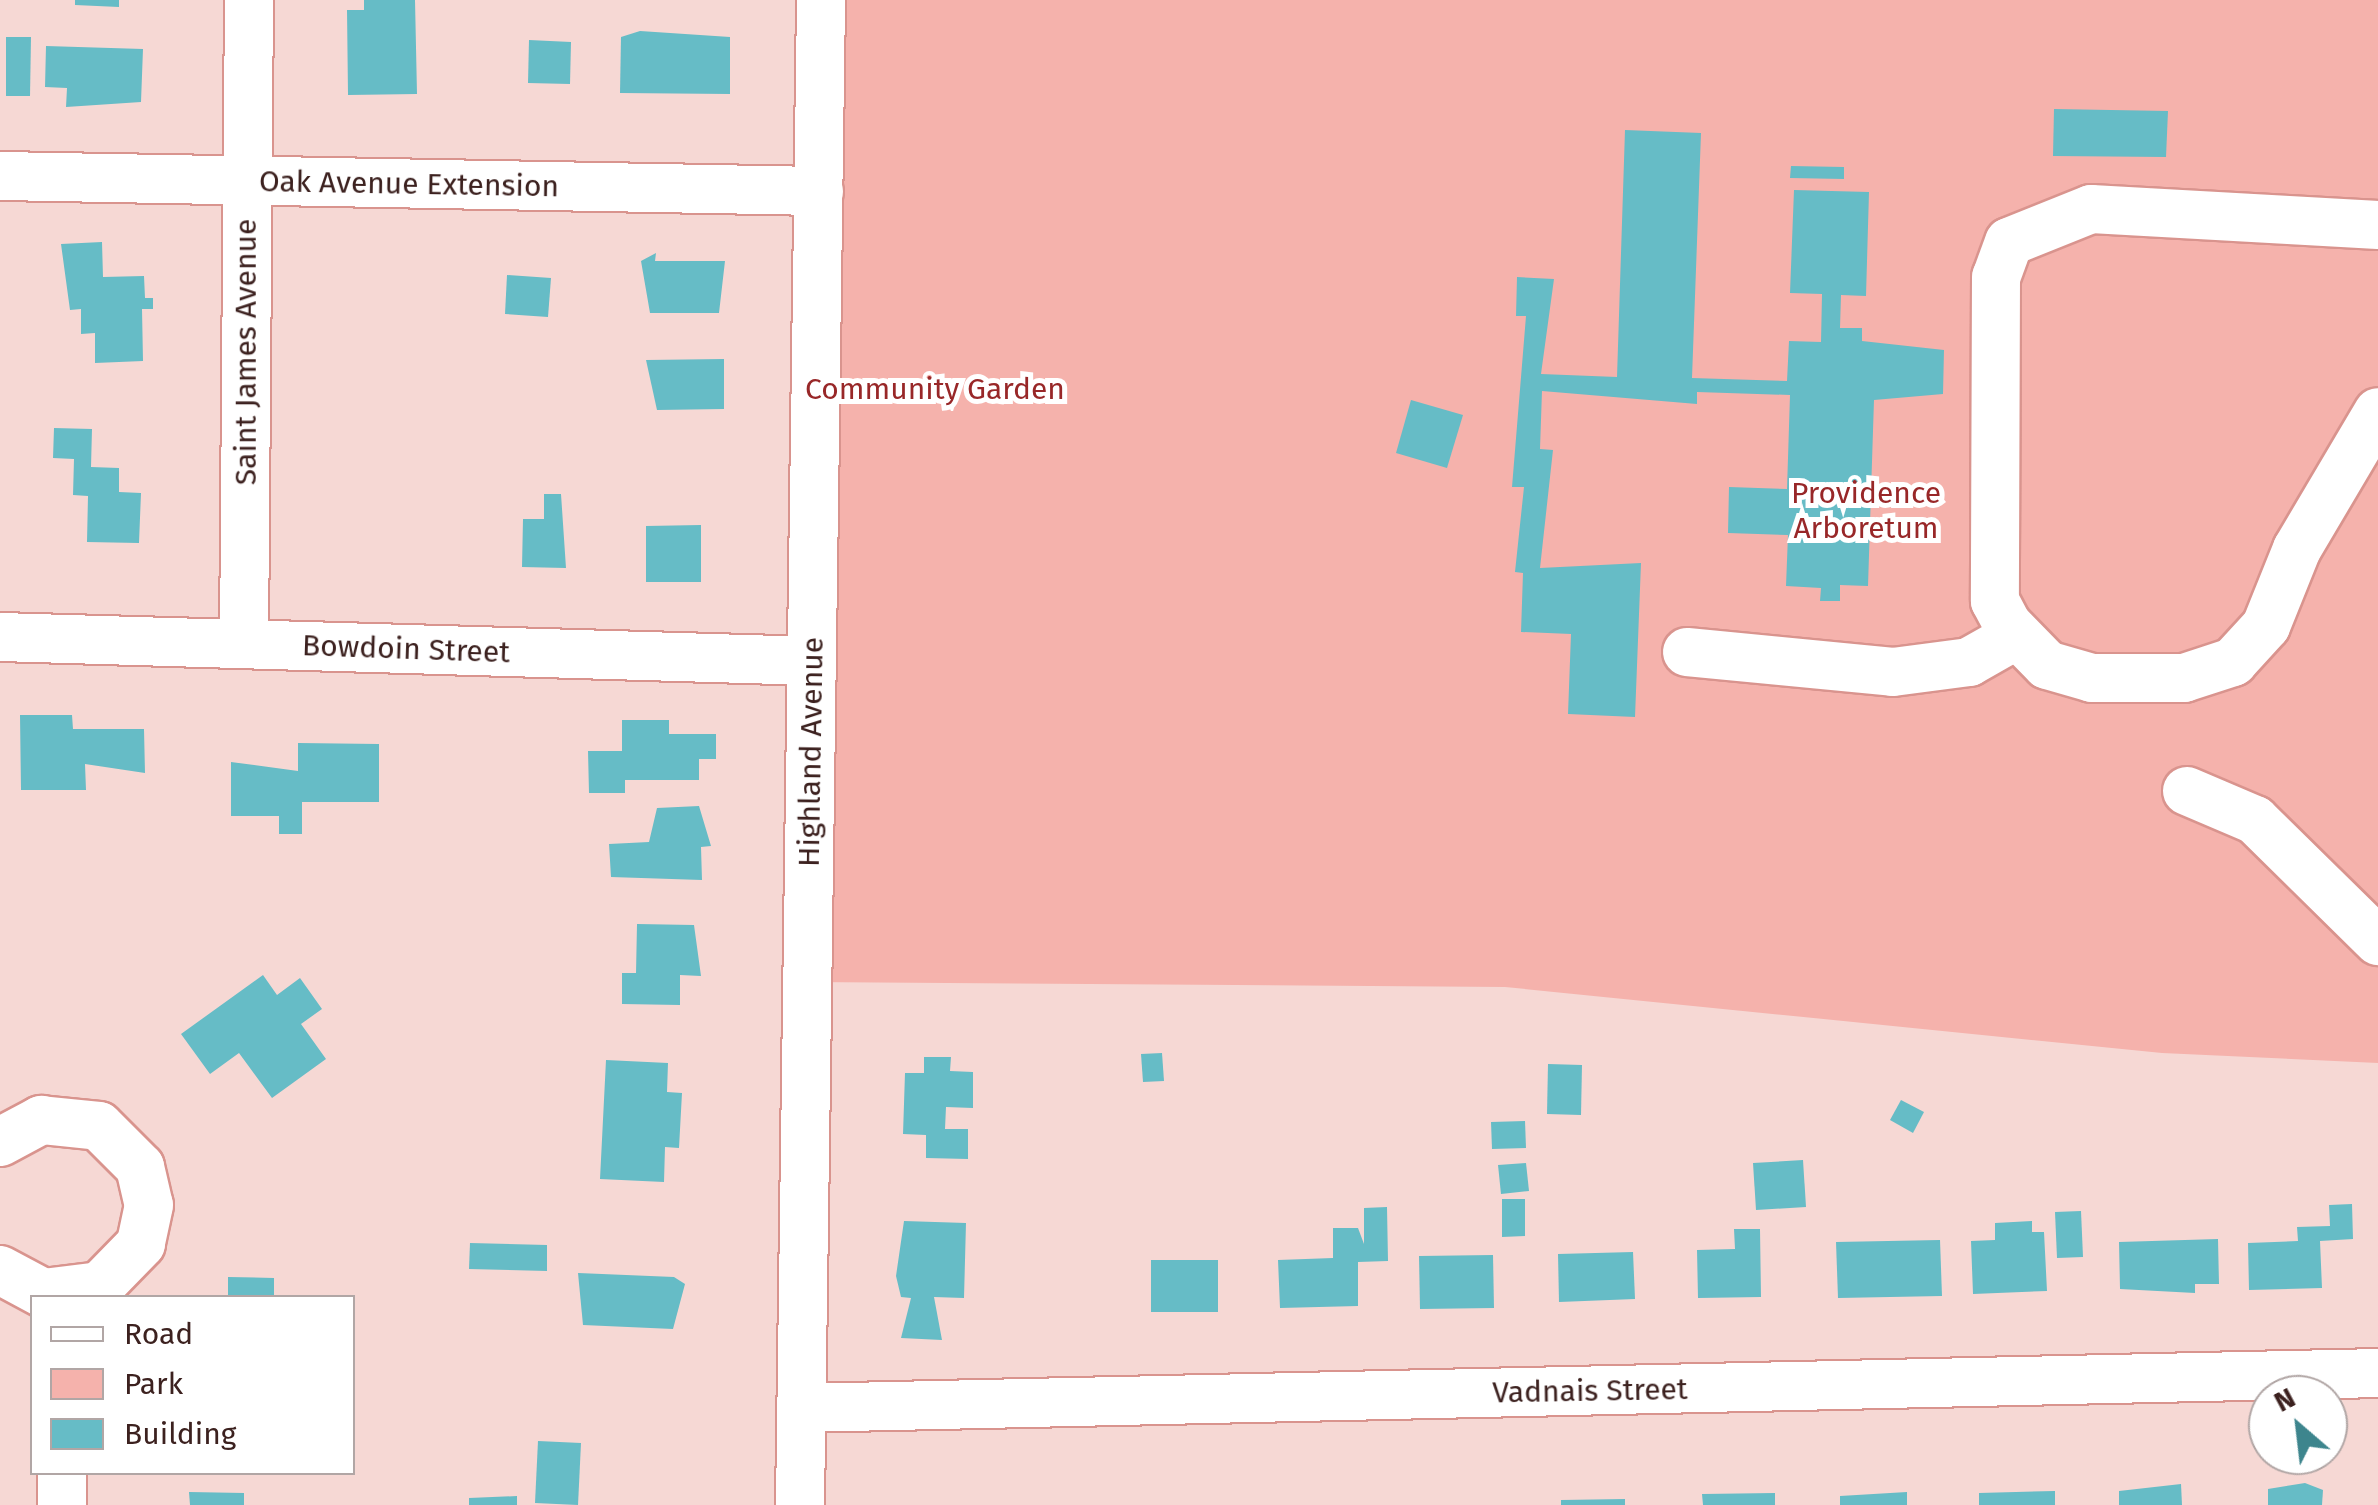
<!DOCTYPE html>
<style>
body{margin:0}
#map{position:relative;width:2378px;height:1505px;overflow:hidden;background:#f6d8d4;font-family:"Fira Sans",sans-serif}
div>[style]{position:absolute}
.green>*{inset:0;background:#f5b2ac}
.building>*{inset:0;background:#66bcc6}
.roads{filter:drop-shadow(2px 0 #d9948e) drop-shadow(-2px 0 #d9948e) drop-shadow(0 2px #d9948e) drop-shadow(0 -2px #d9948e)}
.minor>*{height:48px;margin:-24px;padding:0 24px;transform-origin:24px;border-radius:24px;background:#fff}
span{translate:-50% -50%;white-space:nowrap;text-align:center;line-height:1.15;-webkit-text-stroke:10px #fff;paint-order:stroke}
.street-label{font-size:30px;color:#3c211f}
.park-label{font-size:30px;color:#982728}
.legend{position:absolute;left:30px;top:1295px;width:325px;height:180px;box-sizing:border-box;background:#fff;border:2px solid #b1a6a5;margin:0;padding:12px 18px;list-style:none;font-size:30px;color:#3c211f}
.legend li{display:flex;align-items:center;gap:20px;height:50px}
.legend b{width:50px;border:2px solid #b1a6a5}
.north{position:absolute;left:2248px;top:1375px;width:100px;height:100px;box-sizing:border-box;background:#fff;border:2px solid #b1a6a5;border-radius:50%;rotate:332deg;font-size:28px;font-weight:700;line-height:40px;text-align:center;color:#3c211f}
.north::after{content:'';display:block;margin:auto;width:35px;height:45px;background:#3d858d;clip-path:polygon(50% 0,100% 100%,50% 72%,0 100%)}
</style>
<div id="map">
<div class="green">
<div style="clip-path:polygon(821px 0,2378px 0,2378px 1063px,2162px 1053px,1505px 987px,807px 982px)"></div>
</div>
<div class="building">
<div style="clip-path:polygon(75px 0,119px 0,119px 7px,75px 5px)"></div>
<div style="clip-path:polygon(364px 0,415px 0,417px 94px,348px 95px,347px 10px,364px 10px)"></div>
<div style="clip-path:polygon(640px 31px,730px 37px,730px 94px,620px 93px,621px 37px)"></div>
<div style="clip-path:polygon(6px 37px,31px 37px,30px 96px,6px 96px)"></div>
<div style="clip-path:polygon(529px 40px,571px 42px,570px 84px,528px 83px)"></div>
<div style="clip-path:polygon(46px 46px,143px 49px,141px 102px,66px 107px,67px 88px,45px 87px)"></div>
<div style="clip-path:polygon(2054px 109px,2168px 111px,2166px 157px,2053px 156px)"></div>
<div style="clip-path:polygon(1625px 130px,1701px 133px,1692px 378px,1787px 381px,1789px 341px,1821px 342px,1822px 294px,1790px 293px,1794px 190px,1869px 192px,1866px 296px,1841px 295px,1840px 328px,1862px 328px,1862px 341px,1944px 350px,1943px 394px,1874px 400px,1868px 586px,1840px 585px,1840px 601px,1820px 601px,1821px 588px,1786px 586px,1788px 535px,1728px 533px,1729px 487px,1787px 489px,1790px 395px,1697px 392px,1697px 404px,1542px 391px,1540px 449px,1553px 450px,1540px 568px,1641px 563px,1635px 717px,1568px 714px,1571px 634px,1521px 632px,1523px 573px,1515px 572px,1524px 487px,1512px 487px,1526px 316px,1516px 316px,1517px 277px,1554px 279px,1541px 374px,1617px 377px)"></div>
<div style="clip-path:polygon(1791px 166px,1844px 167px,1844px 179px,1790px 178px)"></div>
<div style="clip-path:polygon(102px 242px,103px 277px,144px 276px,145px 298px,153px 298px,153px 309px,142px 309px,143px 361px,95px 363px,95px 333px,81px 334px,81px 309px,70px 310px,61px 244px)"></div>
<div style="clip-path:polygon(656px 253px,655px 261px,725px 261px,719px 313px,650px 313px,641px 261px)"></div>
<div style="clip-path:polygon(507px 275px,551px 278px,548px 317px,505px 314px)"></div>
<div style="clip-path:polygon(724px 359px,724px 409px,657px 410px,646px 360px)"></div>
<div style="clip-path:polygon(1411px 400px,1463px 415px,1447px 468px,1396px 453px)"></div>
<div style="clip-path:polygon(54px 428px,92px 429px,91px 467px,119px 468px,119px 492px,141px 493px,139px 543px,87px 542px,88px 496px,73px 495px,74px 459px,53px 458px)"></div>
<div style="clip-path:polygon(544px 494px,561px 494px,566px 568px,522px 567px,523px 519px,544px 519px)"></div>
<div style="clip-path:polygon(701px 525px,701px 582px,646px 582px,646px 526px)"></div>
<div style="clip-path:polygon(20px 715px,72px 715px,73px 729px,144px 729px,145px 773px,85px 764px,86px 790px,21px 790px)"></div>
<div style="clip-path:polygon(622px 720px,669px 720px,669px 734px,716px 734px,716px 759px,699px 759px,699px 780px,625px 780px,625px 793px,589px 793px,588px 751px,622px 751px)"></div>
<div style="clip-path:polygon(298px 743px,379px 744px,379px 802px,302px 802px,302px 834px,279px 834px,279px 816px,231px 816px,231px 762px,298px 771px)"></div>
<div style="clip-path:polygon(699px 806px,711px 846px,701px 847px,702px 880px,611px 877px,609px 844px,649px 842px,657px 808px)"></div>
<div style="clip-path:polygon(637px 924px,694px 925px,701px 976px,680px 975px,680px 1005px,622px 1004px,622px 973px,636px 973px)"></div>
<div style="clip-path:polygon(263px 975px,277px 995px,300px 978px,322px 1009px,301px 1024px,326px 1059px,272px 1098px,239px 1053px,210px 1074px,181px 1034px)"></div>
<div style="clip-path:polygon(1162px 1053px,1164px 1081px,1143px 1082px,1141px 1054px)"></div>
<div style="clip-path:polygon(924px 1057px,951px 1057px,950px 1071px,973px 1072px,973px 1108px,946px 1107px,945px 1129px,968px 1129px,968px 1159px,926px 1158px,926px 1135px,903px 1134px,905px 1073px,924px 1073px)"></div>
<div style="clip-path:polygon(606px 1060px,668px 1063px,667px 1092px,682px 1093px,679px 1148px,665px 1147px,664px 1182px,600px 1179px)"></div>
<div style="clip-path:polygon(1548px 1064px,1582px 1065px,1581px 1115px,1547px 1114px)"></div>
<div style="clip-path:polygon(1901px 1100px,1924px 1112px,1913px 1133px,1890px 1120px)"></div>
<div style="clip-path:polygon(1525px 1121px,1526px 1148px,1492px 1149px,1491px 1122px)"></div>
<div style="clip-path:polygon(1803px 1160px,1806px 1207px,1756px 1210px,1753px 1163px)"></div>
<div style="clip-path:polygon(1526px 1163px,1529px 1191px,1501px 1194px,1498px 1165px)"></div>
<div style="clip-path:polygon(1502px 1199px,1525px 1199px,1525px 1236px,1502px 1237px)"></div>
<div style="clip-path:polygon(2352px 1204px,2353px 1239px,2320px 1241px,2322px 1288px,2249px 1290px,2248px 1243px,2298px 1241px,2297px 1227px,2330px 1226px,2329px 1205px)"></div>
<div style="clip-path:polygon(1387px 1207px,1388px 1261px,1358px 1262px,1358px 1306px,1280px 1308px,1278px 1260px,1333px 1258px,1333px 1228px,1358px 1228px,1364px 1244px,1364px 1208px)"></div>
<div style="clip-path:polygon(2081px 1211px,2083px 1257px,2057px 1258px,2055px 1212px)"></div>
<div style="clip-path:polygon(904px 1221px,966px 1223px,964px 1298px,934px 1297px,942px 1340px,901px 1338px,911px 1298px,901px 1297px,896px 1276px)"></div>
<div style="clip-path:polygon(2032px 1221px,2032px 1232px,2044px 1232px,2047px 1291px,1973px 1294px,1971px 1241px,1995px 1240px,1995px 1223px)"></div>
<div style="clip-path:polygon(1734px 1229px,1760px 1229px,1761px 1297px,1698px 1298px,1697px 1250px,1735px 1249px)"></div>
<div style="clip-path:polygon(2218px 1239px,2219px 1284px,2195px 1284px,2195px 1293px,2120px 1289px,2119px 1242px)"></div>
<div style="clip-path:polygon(1940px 1240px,1942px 1296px,1838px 1298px,1836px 1242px)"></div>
<div style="clip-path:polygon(470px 1243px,547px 1245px,547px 1271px,469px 1269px)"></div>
<div style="clip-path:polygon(1633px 1252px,1635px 1299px,1559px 1302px,1558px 1254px)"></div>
<div style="clip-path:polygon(1493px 1255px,1494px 1308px,1420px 1309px,1419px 1256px)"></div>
<div style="clip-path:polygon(1151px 1260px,1218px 1260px,1218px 1312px,1151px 1312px)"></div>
<div style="clip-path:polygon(578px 1273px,674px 1277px,685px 1284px,673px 1329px,583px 1325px)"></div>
<div style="clip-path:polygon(228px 1277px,274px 1278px,274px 1298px,228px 1298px)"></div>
<div style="clip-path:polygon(538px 1441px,581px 1443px,578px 1505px,535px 1503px)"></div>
<div style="clip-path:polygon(2305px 1483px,2323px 1490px,2322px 1505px,2268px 1505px,2268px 1489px)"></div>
<div style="clip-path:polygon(2181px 1484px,2182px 1505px,2119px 1505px,2119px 1491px)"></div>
<div style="clip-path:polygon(2055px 1491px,2055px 1505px,1979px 1505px,1979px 1493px)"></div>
<div style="clip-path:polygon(189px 1492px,244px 1493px,244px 1505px,190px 1505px)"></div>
<div style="clip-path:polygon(1907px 1492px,1907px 1505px,1840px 1505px,1840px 1496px)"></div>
<div style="clip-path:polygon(1775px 1493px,1775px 1505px,1703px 1505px,1702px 1494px)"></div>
<div style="clip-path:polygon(517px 1496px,517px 1505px,469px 1505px,469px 1498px)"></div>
<div style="clip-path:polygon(1625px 1499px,1625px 1505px,1561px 1505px,1561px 1500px)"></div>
</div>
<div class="roads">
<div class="minor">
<div style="left:0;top:176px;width:819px;rotate:1.05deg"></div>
<div style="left:2378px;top:225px;width:287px;rotate:-176.8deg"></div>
<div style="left:2091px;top:209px;width:88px;rotate:158.1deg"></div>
<div style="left:2009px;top:242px;width:37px;rotate:110deg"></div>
<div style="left:1996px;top:277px;width:324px;rotate:90.2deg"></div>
<div style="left:1995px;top:601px;width:26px;rotate:62deg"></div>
<div style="left:2007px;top:624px;width:57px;rotate:45.7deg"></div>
<div style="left:2047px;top:665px;width:47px;rotate:16.1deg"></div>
<div style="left:2092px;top:678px;width:92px"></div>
<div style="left:2184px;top:678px;width:52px;rotate:-18.1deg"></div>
<div style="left:2233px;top:662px;width:49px;rotate:-47.5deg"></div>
<div style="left:2266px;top:626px;width:83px;rotate:-68.1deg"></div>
<div style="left:2297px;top:549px;width:159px;rotate:-59.4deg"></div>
<div style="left:0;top:637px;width:812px;rotate:1.69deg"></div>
<div style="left:244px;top:644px;width:644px;rotate:-89.56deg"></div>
<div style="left:1687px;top:652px;width:207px;rotate:5.5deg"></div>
<div style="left:1893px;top:672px;width:77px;rotate:-7.5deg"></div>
<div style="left:1969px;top:662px;width:53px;rotate:-29.5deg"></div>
<div style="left:2187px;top:791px;width:74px;rotate:23.1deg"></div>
<div style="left:2255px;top:820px;width:173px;rotate:44.5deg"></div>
<div style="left:0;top:1142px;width:47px;rotate:-28.2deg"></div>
<div style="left:41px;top:1120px;width:58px;rotate:5.9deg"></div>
<div style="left:99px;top:1126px;width:58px;rotate:45deg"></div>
<div style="left:140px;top:1167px;width:39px;rotate:77deg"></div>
<div style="left:149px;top:1205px;width:40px;rotate:102deg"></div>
<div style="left:141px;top:1244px;width:59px;rotate:134.3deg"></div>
<div style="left:100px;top:1286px;width:57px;rotate:173deg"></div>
<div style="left:43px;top:1293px;width:49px;rotate:-151.9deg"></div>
<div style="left:802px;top:1408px;width:1576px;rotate:-1.27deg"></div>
<div style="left:62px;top:1472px;width:33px;rotate:90deg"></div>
<div style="left:800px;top:1505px;width:1505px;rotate:-89.2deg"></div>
</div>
</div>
<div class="street-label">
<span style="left:409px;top:184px;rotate:1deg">Oak Avenue Extension</span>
<span style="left:246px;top:352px;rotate:-90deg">Saint James Avenue</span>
<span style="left:406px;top:649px;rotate:2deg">Bowdoin Street</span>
<span style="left:811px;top:752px;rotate:-89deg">Highland Avenue</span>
<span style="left:1590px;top:1391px;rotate:-1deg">Vadnais Street</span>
</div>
<div class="park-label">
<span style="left:935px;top:389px">Community Garden</span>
<span style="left:1866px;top:510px">Providence<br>Arboretum</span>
</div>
<ul class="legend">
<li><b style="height:12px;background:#fff"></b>Road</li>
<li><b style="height:28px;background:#f5b2ac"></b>Park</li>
<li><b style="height:28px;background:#66bcc6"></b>Building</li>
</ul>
<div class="north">N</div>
</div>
